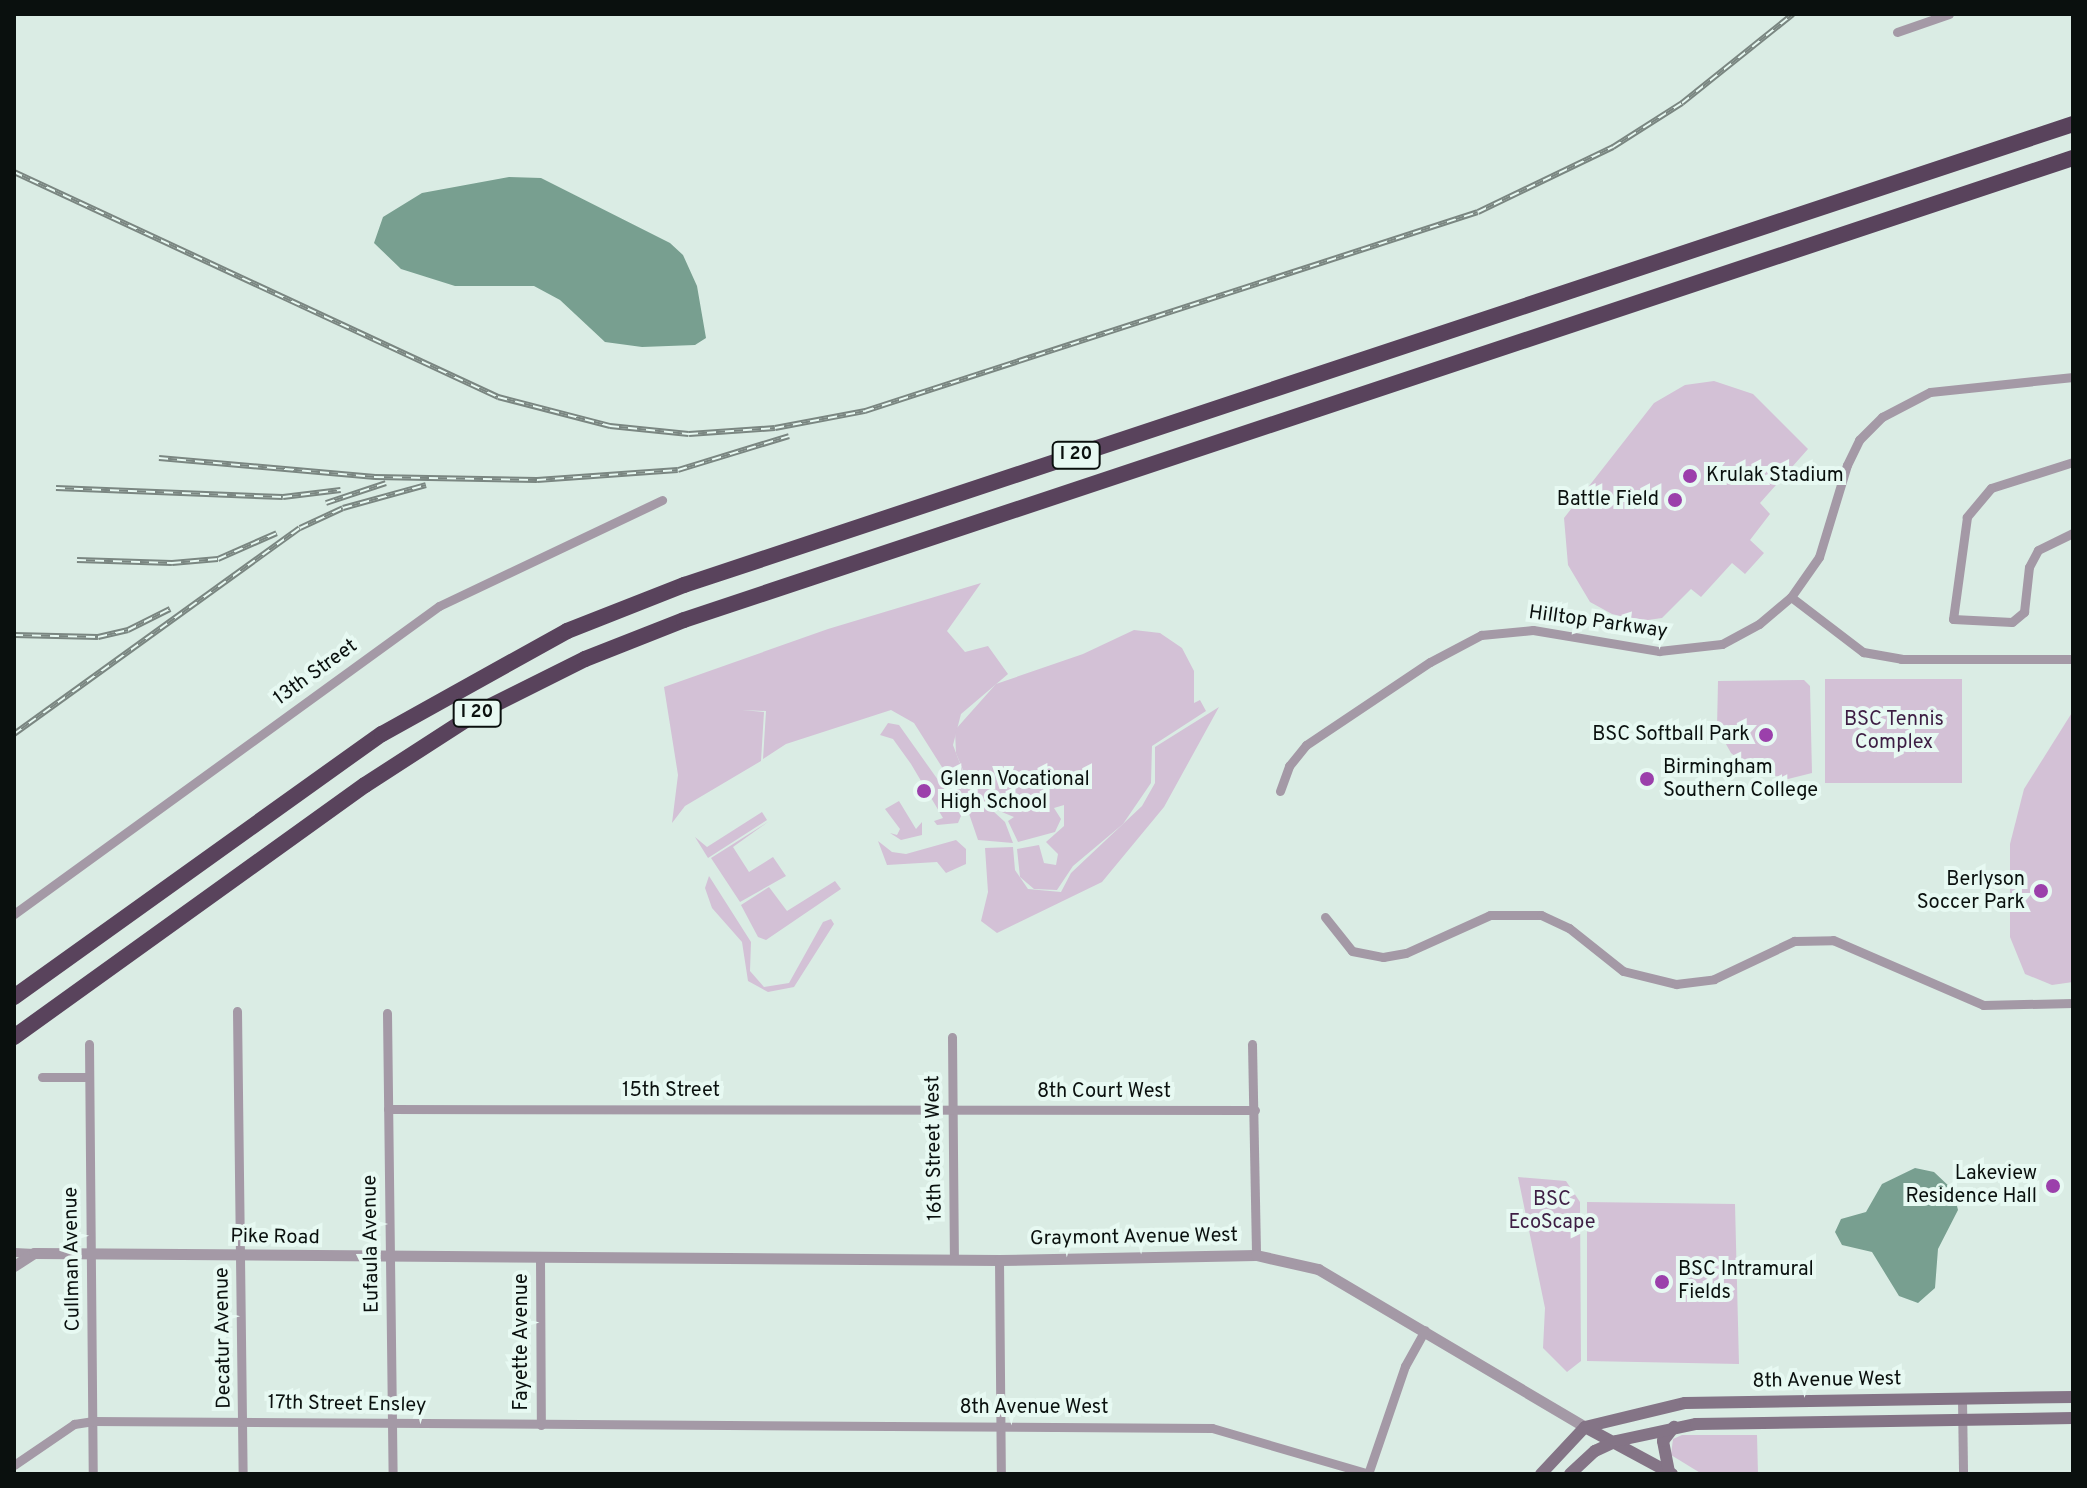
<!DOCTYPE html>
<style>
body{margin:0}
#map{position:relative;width:2087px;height:1488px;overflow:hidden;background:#daece4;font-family:Overpass,sans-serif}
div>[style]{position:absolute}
.green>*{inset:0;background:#d3c1d6}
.water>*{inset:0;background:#789f90}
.minor>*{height:9px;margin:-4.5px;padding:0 4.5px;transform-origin:4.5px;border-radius:4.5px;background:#a499a6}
.tertiary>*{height:11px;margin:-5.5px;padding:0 5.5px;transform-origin:5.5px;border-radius:5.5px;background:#a499a6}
.secondary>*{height:12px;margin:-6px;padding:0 6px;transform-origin:6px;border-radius:6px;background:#847486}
.motorway>*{height:16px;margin:-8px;padding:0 8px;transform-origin:8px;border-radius:8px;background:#59435c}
.rail>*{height:6px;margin-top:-3px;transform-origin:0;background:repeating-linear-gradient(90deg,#e7f9f2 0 9px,#7a8681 0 18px);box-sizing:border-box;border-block:2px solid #7a8681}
.dots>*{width:22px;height:22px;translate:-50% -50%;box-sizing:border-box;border:4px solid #e7f9f2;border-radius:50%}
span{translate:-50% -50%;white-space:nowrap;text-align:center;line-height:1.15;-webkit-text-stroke:8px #e7f9f2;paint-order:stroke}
.shield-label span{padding:2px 6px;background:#e7f9f2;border:2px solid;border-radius:6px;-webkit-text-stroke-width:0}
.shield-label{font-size:18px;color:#0a100e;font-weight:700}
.poi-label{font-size:20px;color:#0a100e}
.left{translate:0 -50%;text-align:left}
.right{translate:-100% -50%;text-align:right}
.street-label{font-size:20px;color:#0a100e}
.park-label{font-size:20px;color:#3e1e44}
.frame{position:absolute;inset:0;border:16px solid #0a100e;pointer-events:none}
</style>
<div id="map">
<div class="green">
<div style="clip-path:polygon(1714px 381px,1753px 394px,1808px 449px,1760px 503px,1770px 514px,1750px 540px,1764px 553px,1745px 574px,1732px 563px,1701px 597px,1691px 589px,1662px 618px,1641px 621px,1612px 614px,1590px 602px,1568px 565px,1564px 518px,1654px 403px,1685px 385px)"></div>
<div style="clip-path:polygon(981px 583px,947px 631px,965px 652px,988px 646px,1008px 674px,961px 714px,953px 745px,970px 790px,1005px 822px,1013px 843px,978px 840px,966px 805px,914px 723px,891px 710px,786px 744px,763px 759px,766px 711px,742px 710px,764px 712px,761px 761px,685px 806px,672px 823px,678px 775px,664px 687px,828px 629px)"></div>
<div style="clip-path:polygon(1134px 630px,1160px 633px,1182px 648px,1194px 671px,1194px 703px,1200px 700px,1206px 711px,1152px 746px,1151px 783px,1123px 824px,1073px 866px,1057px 890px,1034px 889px,1020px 877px,1017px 849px,1039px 845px,1044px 863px,1056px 865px,1058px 854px,1046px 842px,1064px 826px,1064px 805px,1054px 808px,1061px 819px,1055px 832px,1018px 842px,1008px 821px,1014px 817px,987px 806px,967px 780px,956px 753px,955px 730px,996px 684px,1083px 654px)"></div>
<div style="clip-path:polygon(1825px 679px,1962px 679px,1962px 783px,1825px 783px)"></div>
<div style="clip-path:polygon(1804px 680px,1810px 686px,1812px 773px,1788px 779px,1752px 770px,1731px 753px,1717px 728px,1718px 681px)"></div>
<div style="clip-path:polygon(1219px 707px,1164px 807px,1102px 882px,997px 933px,981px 921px,988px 892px,985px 848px,1013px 847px,1015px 870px,1028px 889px,1061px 892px,1071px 873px,1142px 806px,1155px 783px,1155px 747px)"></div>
<div style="clip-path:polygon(2073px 711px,2073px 982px,2052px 985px,2025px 974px,2010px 937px,2010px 844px,2024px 789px)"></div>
<div style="clip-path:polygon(888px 723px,899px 725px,943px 787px,961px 816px,958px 823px,937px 825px,934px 821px,943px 818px,911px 764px,893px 739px,880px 735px)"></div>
<div style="clip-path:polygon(899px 801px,916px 829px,922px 822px,922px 835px,901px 840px,890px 833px,897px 835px,900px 829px,885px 809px)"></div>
<div style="clip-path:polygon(762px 812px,767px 820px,708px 858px,695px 837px,707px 847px)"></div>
<div style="clip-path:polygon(768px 822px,733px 847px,749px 872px,773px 857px,786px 876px,740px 902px,711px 858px)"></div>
<div style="clip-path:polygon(956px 840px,966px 849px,966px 864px,946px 873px,937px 862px,887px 865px,878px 841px,892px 852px,906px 854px)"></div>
<div style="clip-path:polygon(709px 876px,751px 942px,750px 971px,764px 987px,789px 983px,823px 922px,831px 919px,834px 924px,794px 987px,768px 992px,748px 981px,742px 942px,712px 908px,705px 888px)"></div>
<div style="clip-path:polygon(835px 881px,841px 889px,766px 940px,758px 937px,741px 905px,769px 887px,787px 911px)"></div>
<div style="clip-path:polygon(1518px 1177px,1566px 1181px,1580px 1202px,1581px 1361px,1567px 1372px,1543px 1348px,1545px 1308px)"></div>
<div style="clip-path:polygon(1587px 1202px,1735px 1204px,1739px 1364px,1587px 1361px)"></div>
<div style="clip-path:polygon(1682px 1435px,1757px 1435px,1758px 1474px,1702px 1474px,1671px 1455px,1673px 1439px)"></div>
</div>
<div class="water">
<div style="clip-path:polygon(509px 177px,541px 178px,670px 243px,683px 255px,697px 286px,706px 338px,695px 345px,642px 347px,605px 342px,560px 300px,534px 286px,455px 286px,401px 269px,374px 243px,383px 217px,422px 193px)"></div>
<div style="clip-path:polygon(1915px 1168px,1934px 1172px,1953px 1190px,1958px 1210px,1938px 1249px,1935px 1288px,1918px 1303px,1899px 1296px,1872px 1252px,1842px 1245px,1835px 1232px,1841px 1219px,1866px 1212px,1882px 1184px)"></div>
</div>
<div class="minor">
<div style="left:1897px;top:32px;width:55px;rotate:-19.1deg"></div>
<div style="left:2073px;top:462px;width:86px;rotate:162.4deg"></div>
<div style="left:1991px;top:488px;width:38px;rotate:130deg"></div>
<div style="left:1967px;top:517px;width:103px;rotate:97.8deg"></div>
<div style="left:1953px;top:619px;width:59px;rotate:2.9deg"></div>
<div style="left:2012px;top:622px;width:16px;rotate:-40deg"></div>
<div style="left:2024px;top:612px;width:45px;rotate:-83.7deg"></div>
<div style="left:2029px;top:567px;width:19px;rotate:-62deg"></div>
<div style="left:2038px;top:550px;width:39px;rotate:-26deg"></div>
<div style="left:1791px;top:597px;width:91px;rotate:37.4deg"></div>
<div style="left:1863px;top:652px;width:39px;rotate:10deg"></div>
<div style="left:1901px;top:659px;width:172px"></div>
<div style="left:1280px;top:791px;width:27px;rotate:-70deg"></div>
<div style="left:1289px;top:766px;width:27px;rotate:-51deg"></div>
<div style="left:1306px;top:745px;width:149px;rotate:-33.8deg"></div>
<div style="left:1430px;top:662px;width:58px;rotate:-27.9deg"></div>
<div style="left:1481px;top:635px;width:52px;rotate:-5.5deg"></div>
<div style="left:1533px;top:630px;width:128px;rotate:9.5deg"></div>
<div style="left:1659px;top:651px;width:63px;rotate:-6.3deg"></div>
<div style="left:1722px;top:644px;width:42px;rotate:-28.4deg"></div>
<div style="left:1759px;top:624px;width:42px;rotate:-40.2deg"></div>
<div style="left:1791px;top:597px;width:49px;rotate:-55deg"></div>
<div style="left:1819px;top:557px;width:96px;rotate:-73.1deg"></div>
<div style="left:1847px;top:465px;width:28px;rotate:-64deg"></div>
<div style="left:1859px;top:440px;width:33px;rotate:-45deg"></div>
<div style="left:1882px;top:417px;width:54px;rotate:-27.5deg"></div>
<div style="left:1930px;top:392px;width:144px;rotate:-6deg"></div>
<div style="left:14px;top:914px;width:525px;rotate:-35.93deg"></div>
<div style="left:439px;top:606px;width:247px;rotate:-25.4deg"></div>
<div style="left:1325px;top:917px;width:43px;rotate:51.5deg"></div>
<div style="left:1352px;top:951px;width:32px;rotate:11deg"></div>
<div style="left:1383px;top:957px;width:23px;rotate:-10deg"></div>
<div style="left:1406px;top:953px;width:92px;rotate:-24.3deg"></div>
<div style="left:1490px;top:915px;width:51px"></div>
<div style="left:1541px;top:915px;width:31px;rotate:25deg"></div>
<div style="left:1569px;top:928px;width:69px;rotate:38.5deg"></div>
<div style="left:1623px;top:971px;width:55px;rotate:13.8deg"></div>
<div style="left:1676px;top:984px;width:38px;rotate:-7deg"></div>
<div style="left:1714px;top:979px;width:89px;rotate:-25.4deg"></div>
<div style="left:1794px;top:941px;width:39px;rotate:-1deg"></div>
<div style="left:1833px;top:940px;width:163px;rotate:23.4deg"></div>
<div style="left:1983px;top:1005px;width:90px;rotate:-1.3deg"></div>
<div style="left:237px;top:1011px;width:463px;rotate:89.3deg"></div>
<div style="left:387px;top:1013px;width:461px;rotate:89.3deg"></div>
<div style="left:952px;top:1037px;width:223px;rotate:89.5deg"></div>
<div style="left:89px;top:1044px;width:430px;rotate:89.5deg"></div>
<div style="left:1252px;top:1044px;width:211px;rotate:88.9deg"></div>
<div style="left:42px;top:1077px;width:46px"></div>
<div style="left:388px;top:1109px;width:867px;rotate:0.07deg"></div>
<div style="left:14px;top:1252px;width:20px;rotate:3deg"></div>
<div style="left:540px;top:1258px;width:167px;rotate:89.7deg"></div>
<div style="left:999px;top:1260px;width:214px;rotate:89.5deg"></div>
<div style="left:1962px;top:1399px;width:75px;rotate:89.2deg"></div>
<div style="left:14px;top:1465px;width:73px;rotate:-34.3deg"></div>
<div style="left:74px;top:1424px;width:18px;rotate:-9deg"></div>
<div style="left:92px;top:1421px;width:1120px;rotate:0.36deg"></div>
<div style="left:1212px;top:1428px;width:164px;rotate:16.3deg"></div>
<div style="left:1368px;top:1474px;width:114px;rotate:-71.1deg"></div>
<div style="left:1405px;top:1366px;width:41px;rotate:-60.9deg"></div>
</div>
<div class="tertiary">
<div style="left:14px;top:1266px;width:24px;rotate:-33deg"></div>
<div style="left:34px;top:1253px;width:965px;rotate:0.42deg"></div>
<div style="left:999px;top:1260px;width:257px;rotate:-1.1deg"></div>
<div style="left:1256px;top:1255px;width:64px;rotate:12.7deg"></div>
<div style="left:1318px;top:1269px;width:310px;rotate:30.6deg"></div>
</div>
<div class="secondary">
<div style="left:1585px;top:1427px;width:99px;rotate:28.4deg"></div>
<div style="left:1669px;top:1472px;width:32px;rotate:-101deg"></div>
<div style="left:1663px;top:1441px;width:18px;rotate:-52deg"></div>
<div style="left:1541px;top:1474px;width:64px;rotate:-46.9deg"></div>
<div style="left:1585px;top:1427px;width:103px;rotate:-13.5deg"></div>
<div style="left:1685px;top:1403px;width:388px;rotate:-0.9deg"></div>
<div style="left:1570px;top:1474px;width:34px;rotate:-43deg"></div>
<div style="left:1595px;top:1451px;width:23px;rotate:-25deg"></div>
<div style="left:1616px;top:1441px;width:82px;rotate:-12deg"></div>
<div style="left:1696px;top:1424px;width:377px;rotate:-0.9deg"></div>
</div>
<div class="motorway">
<div style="left:14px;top:997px;width:452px;rotate:-35.6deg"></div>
<div style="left:382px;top:734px;width:212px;rotate:-29.1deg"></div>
<div style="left:567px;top:631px;width:126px;rotate:-21.5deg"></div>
<div style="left:684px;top:585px;width:1464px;rotate:-18.36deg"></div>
<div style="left:14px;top:1037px;width:432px;rotate:-35.7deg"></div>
<div style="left:365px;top:785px;width:129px;rotate:-32.9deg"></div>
<div style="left:473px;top:715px;width:125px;rotate:-26.6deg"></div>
<div style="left:585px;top:659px;width:106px;rotate:-21.5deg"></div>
<div style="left:684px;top:620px;width:1464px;rotate:-18.4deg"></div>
</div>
<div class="rail">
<div style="left:14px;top:172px;width:534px;rotate:24.93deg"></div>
<div style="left:498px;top:397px;width:116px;rotate:14.5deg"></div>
<div style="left:610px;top:426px;width:79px;rotate:5.8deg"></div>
<div style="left:689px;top:434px;width:86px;rotate:-4deg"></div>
<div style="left:775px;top:428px;width:92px;rotate:-10.7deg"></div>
<div style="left:865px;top:411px;width:644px;rotate:-17.99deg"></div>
<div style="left:1478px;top:212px;width:150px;rotate:-25.7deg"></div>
<div style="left:1613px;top:147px;width:82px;rotate:-32.5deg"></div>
<div style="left:1682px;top:103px;width:142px;rotate:-38.7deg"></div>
<div style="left:159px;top:458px;width:217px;rotate:5deg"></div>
<div style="left:375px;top:477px;width:162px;rotate:1.1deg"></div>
<div style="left:537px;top:480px;width:141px;rotate:-4.1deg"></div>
<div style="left:678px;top:470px;width:116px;rotate:-17deg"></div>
<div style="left:56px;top:488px;width:227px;rotate:2.3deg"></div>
<div style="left:283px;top:497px;width:58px;rotate:-6.9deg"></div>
<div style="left:326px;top:503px;width:63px;rotate:-18.4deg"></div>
<div style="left:77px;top:560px;width:95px;rotate:1.8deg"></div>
<div style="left:172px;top:563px;width:46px;rotate:-5deg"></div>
<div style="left:218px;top:559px;width:64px;rotate:-23.8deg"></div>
<div style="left:14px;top:635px;width:84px;rotate:1.4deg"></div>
<div style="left:98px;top:637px;width:31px;rotate:-13deg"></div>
<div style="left:128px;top:630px;width:47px;rotate:-26.6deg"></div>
<div style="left:14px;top:734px;width:352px;rotate:-35.8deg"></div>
<div style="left:300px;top:528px;width:47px;rotate:-24.9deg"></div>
<div style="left:343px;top:508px;width:86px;rotate:-15.5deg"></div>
</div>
<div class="dots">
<div style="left:1690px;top:476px;background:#9b40ab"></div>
<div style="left:1675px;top:500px;background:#9b40ab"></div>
<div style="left:1766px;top:735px;background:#9b40ab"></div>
<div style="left:1647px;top:779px;background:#9b40ab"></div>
<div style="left:924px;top:791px;background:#9b40ab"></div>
<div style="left:2041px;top:891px;background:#9b40ab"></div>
<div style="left:2053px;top:1186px;background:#9b40ab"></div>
<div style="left:1662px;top:1282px;background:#9b40ab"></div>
</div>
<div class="shield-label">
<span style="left:1076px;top:455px">I 20</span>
<span style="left:477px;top:713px">I 20</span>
</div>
<div class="poi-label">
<span class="left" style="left:1706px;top:476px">Krulak Stadium</span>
<span class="right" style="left:1659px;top:500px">Battle Field</span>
<span class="right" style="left:1750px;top:735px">BSC Softball Park</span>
<span class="left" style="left:1663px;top:780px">Birmingham<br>Southern College</span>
<span class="left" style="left:940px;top:792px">Glenn Vocational<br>High School</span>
<span class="right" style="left:2025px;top:892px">Berlyson<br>Soccer Park</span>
<span class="right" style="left:2037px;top:1186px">Lakeview<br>Residence Hall</span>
<span class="left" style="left:1678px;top:1282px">BSC Intramural<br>Fields</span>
</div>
<div class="street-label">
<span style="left:1598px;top:623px;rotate:8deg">Hilltop Parkway</span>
<span style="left:316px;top:673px;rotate:-36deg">13th Street</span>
<span style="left:671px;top:1091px">15th Street</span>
<span style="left:1104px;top:1092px">8th Court West</span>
<span style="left:935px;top:1148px;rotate:-91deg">16th Street West</span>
<span style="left:275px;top:1238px;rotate:1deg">Pike Road</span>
<span style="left:1134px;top:1238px;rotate:-1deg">Graymont Avenue West</span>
<span style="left:372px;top:1244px;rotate:-91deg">Eufaula Avenue</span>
<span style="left:73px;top:1259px;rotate:-91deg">Cullman Avenue</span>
<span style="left:224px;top:1338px;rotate:-91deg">Decatur Avenue</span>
<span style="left:522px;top:1342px;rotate:-90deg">Fayette Avenue</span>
<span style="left:1827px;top:1381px;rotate:-1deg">8th Avenue West</span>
<span style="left:347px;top:1405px;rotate:1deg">17th Street Ensley</span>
<span style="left:1034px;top:1408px">8th Avenue West</span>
</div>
<div class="park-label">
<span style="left:1894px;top:732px">BSC Tennis<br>Complex</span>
<span style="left:1552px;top:1212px">BSC<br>EcoScape</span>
</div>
<div class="frame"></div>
</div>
